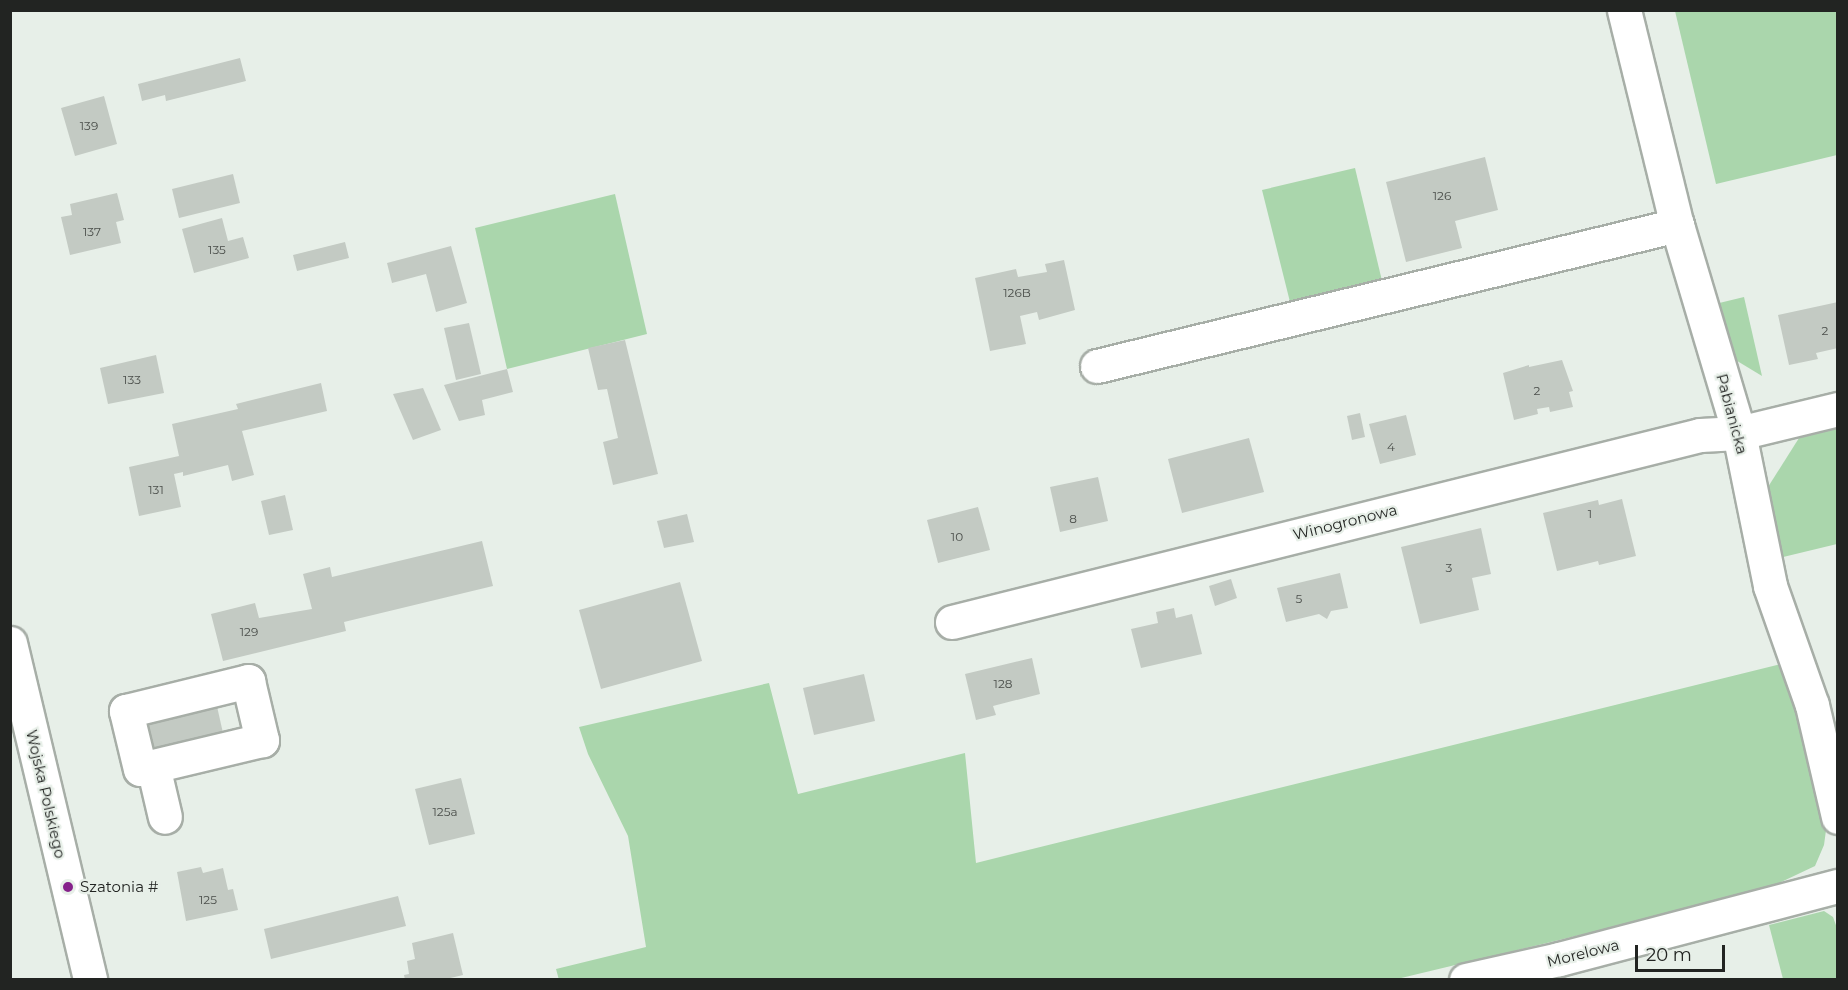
<!DOCTYPE html>
<style>
body{margin:0}
#map{position:relative;width:1848px;height:990px;overflow:hidden;background:#e7efe8;font-family:Montserrat,sans-serif}
div>[style]{position:absolute}
.green>*{inset:0;background:#aad6ac}
.building>*{inset:0;background:#c3cac3}
.roads{filter:drop-shadow(2px 0 #a7aea7) drop-shadow(-2px 0 #a7aea7) drop-shadow(0 2px #a7aea7) drop-shadow(0 -2px #a7aea7)}
.minor>*{height:33px;margin:-16.5px;padding:0 16.5px;transform-origin:16.5px;border-radius:16.5px;background:#fff}
.major>*{height:33px;margin:-16.5px;padding:0 16.5px;transform-origin:16.5px;border-radius:16.5px;background:#fff}
.dots>*{width:16px;height:16px;translate:-50% -50%;box-sizing:border-box;border:3px solid #e7efe8;border-radius:50%}
span{translate:-50% -50%;white-space:nowrap;text-align:center;line-height:1.15;-webkit-text-stroke:4.5px #e7efe8;paint-order:stroke}
.number-label{font-size:12px;color:#4a4e4a}
.number-label span{-webkit-text-stroke-width:0}
.street-label{font-size:15px;color:#222422}
.poi-label{font-size:15px;color:#222422}
.left{translate:0 -50%;text-align:left}
.frame{position:absolute;inset:0;border:12px solid #222422;pointer-events:none}
.scale{position:absolute;left:1635px;top:945px;width:90px;height:27px;box-sizing:border-box;border:3px solid #222422;border-top:0;padding-left:8px;font-size:18px;line-height:21px;white-space:nowrap;color:#222422;-webkit-text-stroke:4px #e7efe8;paint-order:stroke}
</style>
<div id="map">
<div class="green">
<div style="clip-path:polygon(1675px 11px,1837px 11px,1837px 155px,1716px 184px)"></div>
<div style="clip-path:polygon(1355px 168px,1383px 285px,1291px 306px,1262px 190px)"></div>
<div style="clip-path:polygon(615px 194px,647px 334px,507px 369px,475px 228px)"></div>
<div style="clip-path:polygon(1744px 297px,1762px 376px,1724px 353px,1711px 305px)"></div>
<div style="clip-path:polygon(1837px 429px,1837px 544px,1775px 559px,1761px 498px,1799px 438px)"></div>
<div style="clip-path:polygon(1785px 663px,1827px 823px,1824px 845px,1815px 866px,1762px 891px,1397px 979px,559px 980px,556px 969px,646px 947px,628px 836px,588px 754px,579px 727px,769px 683px,798px 794px,965px 753px,976px 863px)"></div>
<div style="clip-path:polygon(1824px 911px,1833px 917px,1837px 928px,1837px 979px,1783px 979px,1769px 925px)"></div>
</div>
<div class="building">
<div style="clip-path:polygon(240px 58px,246px 81px,166px 101px,165px 95px,142px 101px,138px 84px)"></div>
<div style="clip-path:polygon(104px 96px,117px 144px,75px 156px,61px 108px)"></div>
<div style="clip-path:polygon(1485px 157px,1498px 210px,1455px 221px,1462px 248px,1406px 262px,1386px 182px)"></div>
<div style="clip-path:polygon(233px 174px,240px 203px,179px 218px,172px 189px)"></div>
<div style="clip-path:polygon(117px 193px,124px 220px,116px 222px,121px 243px,70px 255px,61px 217px,72px 215px,70px 204px)"></div>
<div style="clip-path:polygon(222px 218px,228px 241px,243px 237px,249px 258px,194px 273px,182px 229px)"></div>
<div style="clip-path:polygon(345px 242px,349px 258px,297px 271px,293px 255px)"></div>
<div style="clip-path:polygon(451px 246px,467px 303px,436px 312px,426px 274px,392px 283px,387px 263px)"></div>
<div style="clip-path:polygon(1064px 260px,1075px 310px,1039px 320px,1037px 312px,1020px 316px,1026px 344px,990px 351px,975px 278px,1016px 269px,1018px 277px,1047px 272px,1045px 264px)"></div>
<div style="clip-path:polygon(1838px 302px,1838px 348px,1816px 353px,1818px 359px,1789px 365px,1778px 315px)"></div>
<div style="clip-path:polygon(469px 323px,481px 374px,456px 380px,444px 328px)"></div>
<div style="clip-path:polygon(625px 340px,658px 474px,613px 485px,603px 442px,618px 438px,607px 389px,598px 390px,588px 348px)"></div>
<div style="clip-path:polygon(156px 355px,164px 393px,108px 404px,100px 368px)"></div>
<div style="clip-path:polygon(1562px 360px,1573px 391px,1569px 392px,1573px 407px,1550px 412px,1549px 407px,1537px 409px,1538px 414px,1514px 420px,1503px 373px,1529px 365px,1529px 367px)"></div>
<div style="clip-path:polygon(507px 369px,513px 392px,482px 400px,485px 415px,459px 421px,444px 385px)"></div>
<div style="clip-path:polygon(321px 383px,327px 411px,242px 431px,254px 475px,232px 481px,228px 465px,183px 476px,183px 472px,174px 474px,181px 507px,139px 516px,129px 467px,179px 456px,172px 424px,238px 409px,236px 404px)"></div>
<div style="clip-path:polygon(423px 388px,441px 430px,413px 440px,393px 394px)"></div>
<div style="clip-path:polygon(1360px 413px,1365px 437px,1352px 440px,1347px 416px)"></div>
<div style="clip-path:polygon(1406px 415px,1416px 455px,1380px 464px,1369px 424px)"></div>
<div style="clip-path:polygon(1249px 438px,1264px 492px,1182px 513px,1168px 459px)"></div>
<div style="clip-path:polygon(1098px 477px,1108px 521px,1060px 532px,1050px 487px)"></div>
<div style="clip-path:polygon(285px 495px,293px 530px,269px 535px,261px 501px)"></div>
<div style="clip-path:polygon(1622px 499px,1636px 556px,1599px 565px,1598px 561px,1557px 571px,1543px 513px,1598px 500px,1599px 505px)"></div>
<div style="clip-path:polygon(978px 507px,990px 550px,938px 563px,927px 520px)"></div>
<div style="clip-path:polygon(687px 514px,694px 542px,664px 548px,657px 521px)"></div>
<div style="clip-path:polygon(1481px 528px,1491px 574px,1472px 578px,1479px 610px,1420px 624px,1401px 547px)"></div>
<div style="clip-path:polygon(482px 541px,493px 586px,344px 622px,346px 631px,223px 661px,211px 614px,255px 603px,259px 618px,312px 609px,303px 574px,330px 567px,332px 577px)"></div>
<div style="clip-path:polygon(1340px 573px,1348px 608px,1331px 611px,1327px 619px,1319px 614px,1286px 622px,1277px 588px)"></div>
<div style="clip-path:polygon(1231px 579px,1237px 598px,1215px 606px,1209px 586px)"></div>
<div style="clip-path:polygon(680px 582px,702px 661px,601px 689px,579px 610px)"></div>
<div style="clip-path:polygon(1174px 608px,1176px 618px,1192px 614px,1202px 654px,1141px 668px,1131px 629px,1158px 623px,1156px 612px)"></div>
<div style="clip-path:polygon(1032px 658px,1040px 694px,993px 706px,996px 715px,976px 720px,965px 674px)"></div>
<div style="clip-path:polygon(864px 674px,875px 721px,814px 735px,803px 688px)"></div>
<div style="clip-path:polygon(216px 702px,223px 733px,143px 752px,136px 721px)"></div>
<div style="clip-path:polygon(461px 778px,475px 834px,429px 845px,415px 789px)"></div>
<div style="clip-path:polygon(201px 867px,203px 873px,223px 868px,228px 890px,233px 889px,238px 910px,186px 921px,177px 872px)"></div>
<div style="clip-path:polygon(398px 896px,406px 926px,271px 959px,264px 929px)"></div>
<div style="clip-path:polygon(453px 933px,463px 975px,442px 980px,405px 980px,404px 975px,409px 974px,407px 961px,415px 959px,412px 943px)"></div>
</div>
<div class="roads">
<div class="minor">
<div style="left:1624px;top:10px;width:221px;rotate:76.2deg"></div>
<div style="left:1677px;top:225px;width:217px;rotate:73.4deg"></div>
<div style="left:1739px;top:433px;width:156px;rotate:78.5deg"></div>
<div style="left:1770px;top:586px;width:126px;rotate:70.6deg"></div>
<div style="left:1812px;top:705px;width:115px;rotate:76.9deg"></div>
<div style="left:1097px;top:366px;width:597px;rotate:-13.66deg"></div>
<div style="left:952px;top:622px;width:771px;rotate:-14.04deg"></div>
<div style="left:1700px;top:435px;width:39px;rotate:-3deg"></div>
<div style="left:1739px;top:433px;width:102px;rotate:-13.6deg"></div>
<div style="left:153px;top:766px;width:13px;rotate:167deg"></div>
<div style="left:140px;top:769px;width:60px;rotate:-103.6deg"></div>
<div style="left:126px;top:711px;width:126px;rotate:-13.8deg"></div>
<div style="left:248px;top:681px;width:61px;rotate:76.7deg"></div>
<div style="left:262px;top:740px;width:112px;rotate:166.6deg"></div>
<div style="left:153px;top:766px;width:52px;rotate:76.8deg"></div>
<div style="left:1466px;top:980px;width:95px;rotate:-12.7deg"></div>
<div style="left:1559px;top:959px;width:288px;rotate:-14.7deg"></div>
</div>
<div class="major">
<div style="left:10px;top:643px;width:346px;rotate:76.6deg"></div>
</div>
</div>
<div class="dots">
<div style="left:68px;top:887px;background:#85218a"></div>
</div>
<div class="number-label">
<span style="left:89px;top:126px">139</span>
<span style="left:1442px;top:196px">126</span>
<span style="left:92px;top:232px">137</span>
<span style="left:217px;top:250px">135</span>
<span style="left:1017px;top:293px">126B</span>
<span style="left:1825px;top:331px">2</span>
<span style="left:132px;top:380px">133</span>
<span style="left:1537px;top:391px">2</span>
<span style="left:1391px;top:447px">4</span>
<span style="left:156px;top:490px">131</span>
<span style="left:1590px;top:514px">1</span>
<span style="left:1073px;top:519px">8</span>
<span style="left:957px;top:537px">10</span>
<span style="left:1449px;top:568px">3</span>
<span style="left:1299px;top:599px">5</span>
<span style="left:249px;top:632px">129</span>
<span style="left:1003px;top:684px">128</span>
<span style="left:445px;top:812px">125a</span>
<span style="left:208px;top:900px">125</span>
</div>
<div class="street-label">
<span style="left:1732px;top:414px;rotate:75deg">Pabianicka</span>
<span style="left:1345px;top:522px;rotate:-14deg">Winogronowa</span>
<span style="left:46px;top:794px;rotate:77deg">Wojska Polskiego</span>
<span style="left:1583px;top:953px;rotate:-14deg">Morelowa</span>
</div>
<div class="poi-label">
<span class="left" style="left:80px;top:887px">Szatonia #</span>
</div>
<div class="frame"></div>
<div class="scale">20 m</div>
</div>
